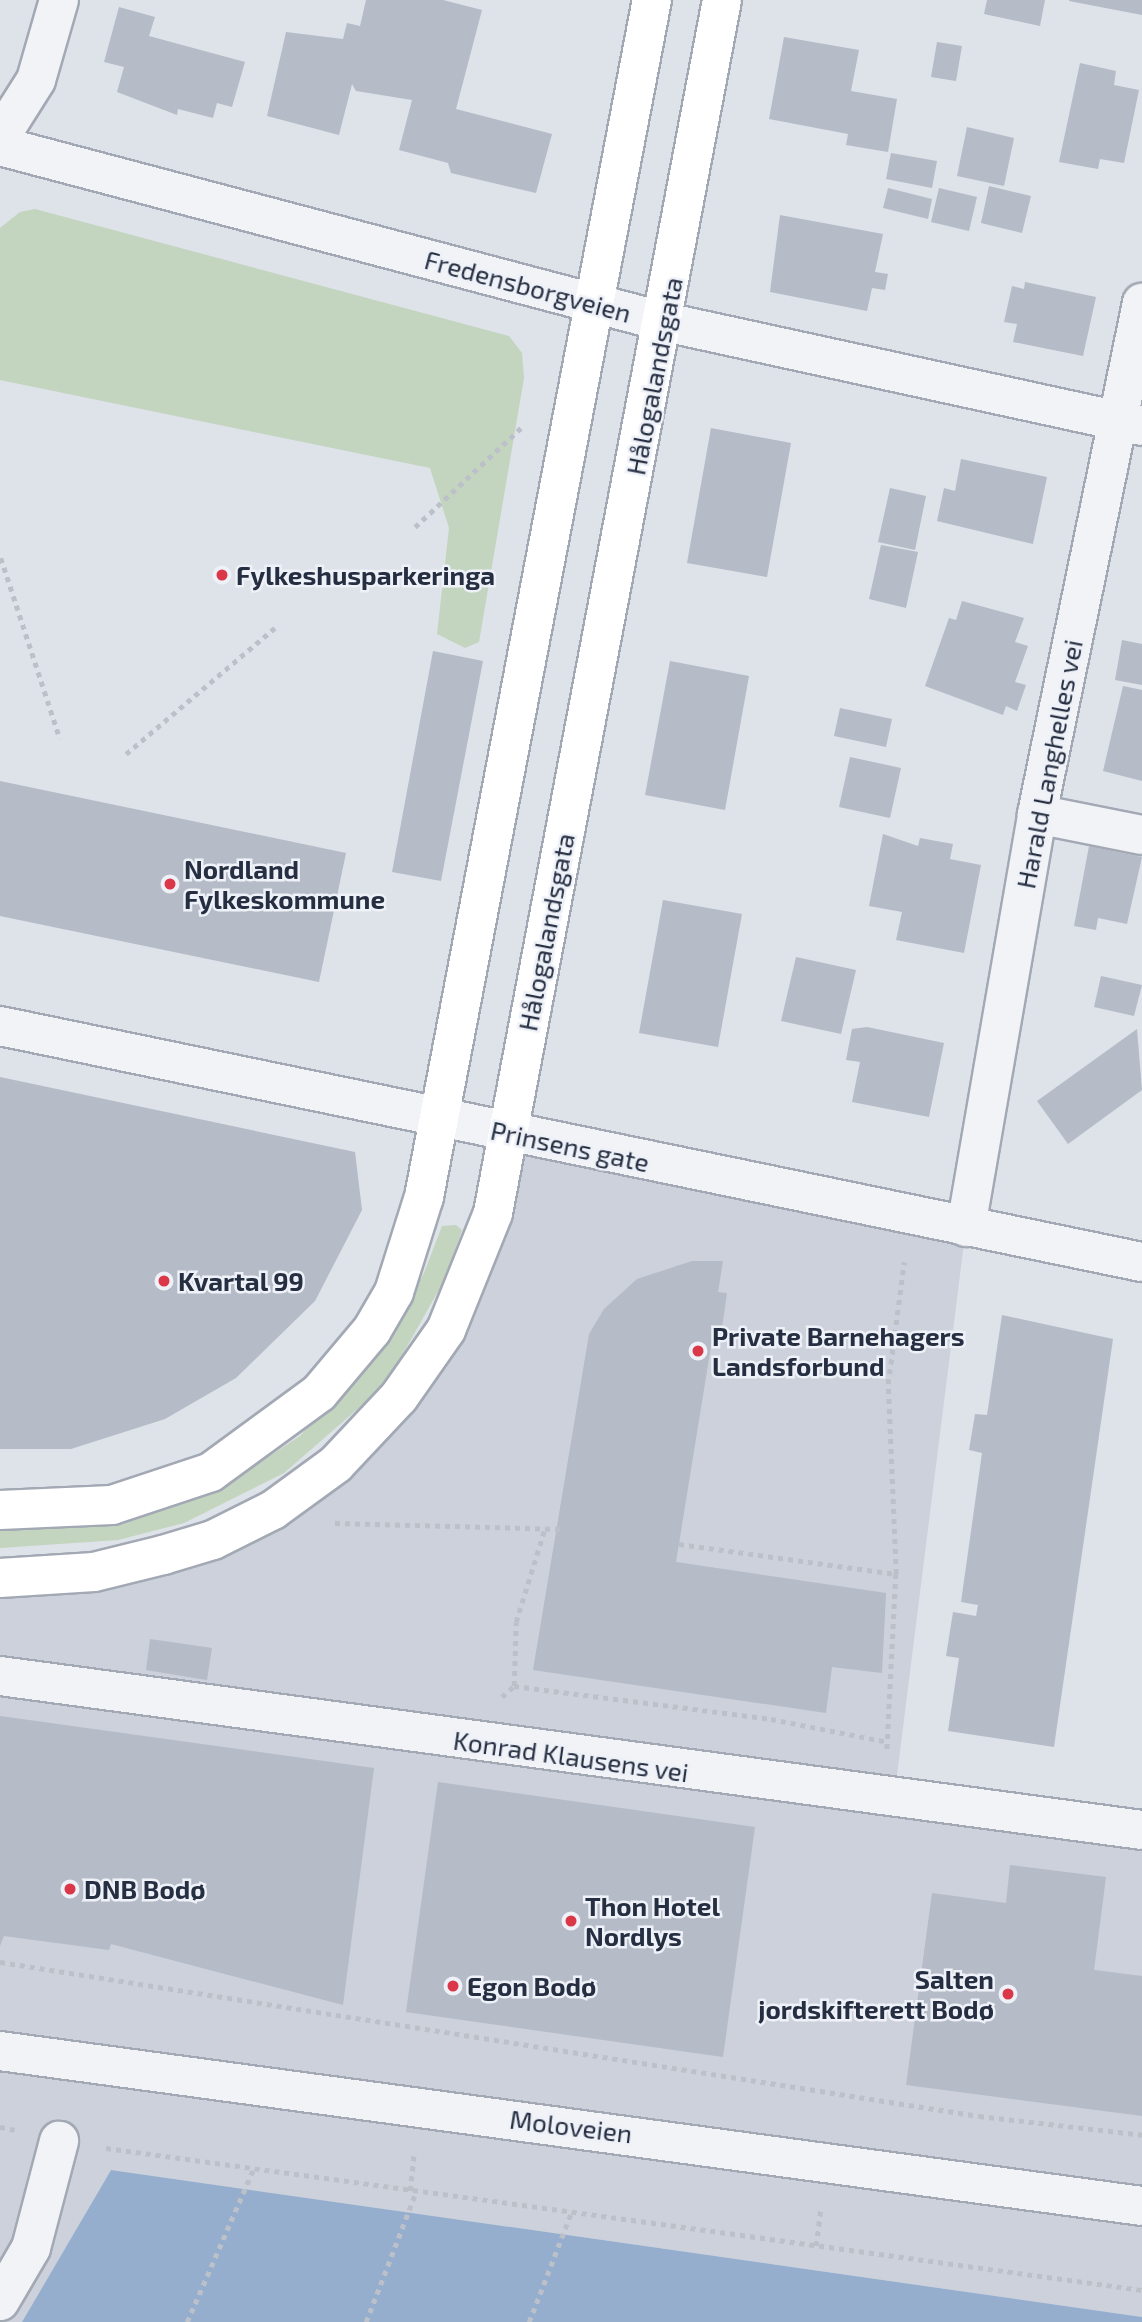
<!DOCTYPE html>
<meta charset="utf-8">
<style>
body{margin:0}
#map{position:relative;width:1142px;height:2322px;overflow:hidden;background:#dee2e9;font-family:"Exo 2",sans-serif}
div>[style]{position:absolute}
.built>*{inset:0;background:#ccd1db}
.green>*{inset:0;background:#c3d4bf}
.water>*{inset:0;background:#96aecd}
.building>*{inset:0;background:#b5bbc7}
.path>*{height:4.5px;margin-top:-2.25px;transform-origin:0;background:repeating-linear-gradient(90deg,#bcc0c8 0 5px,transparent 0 10px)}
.roads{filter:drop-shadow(2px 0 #a3a9b4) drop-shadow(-2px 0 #a3a9b4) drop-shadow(0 2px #a3a9b4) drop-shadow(0 -2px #a3a9b4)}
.street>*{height:38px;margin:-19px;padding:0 19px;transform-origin:19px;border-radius:19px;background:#f1f3f7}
.secondary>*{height:38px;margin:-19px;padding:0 19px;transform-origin:19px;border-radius:19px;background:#fff}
.dots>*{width:19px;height:19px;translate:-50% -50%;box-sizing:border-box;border:4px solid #eef1f7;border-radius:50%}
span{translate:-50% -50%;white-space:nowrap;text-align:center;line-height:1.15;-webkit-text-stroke:5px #eef1f7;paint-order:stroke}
.street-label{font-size:26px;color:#262f42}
.poi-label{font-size:26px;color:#262f42;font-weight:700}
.left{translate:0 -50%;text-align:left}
.right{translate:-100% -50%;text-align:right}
</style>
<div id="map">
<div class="built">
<div style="clip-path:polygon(506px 1133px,966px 1227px,894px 1799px,1142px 1830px,1142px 2317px,111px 2170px,22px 2322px,0 2322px,0 1578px,213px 1540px,399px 1397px)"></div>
</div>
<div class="green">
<div style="clip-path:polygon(35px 209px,509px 336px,522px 353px,524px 378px,479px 642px,465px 648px,437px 634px,449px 528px,430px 468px,0 380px,0 228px,20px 212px)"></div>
<div style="clip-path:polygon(456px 1225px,462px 1230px,445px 1279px,396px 1366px,369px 1399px,284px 1473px,184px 1523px,118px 1540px,0 1548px,0 1525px,81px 1526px,137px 1516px,242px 1474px,300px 1436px,386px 1341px,424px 1273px,442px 1226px)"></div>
</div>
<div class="water">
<div style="clip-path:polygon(111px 2170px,1142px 2317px,1142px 2322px,22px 2322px)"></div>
</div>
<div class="building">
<div style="clip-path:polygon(366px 0,443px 0,482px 10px,456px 109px,552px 134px,536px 193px,451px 173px,448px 163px,399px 150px,412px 100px,356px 91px,352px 84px,339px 135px,267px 116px,286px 32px,343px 39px,347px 23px,360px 26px)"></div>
<div style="clip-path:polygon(987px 0,1045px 0,1040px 26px,984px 14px)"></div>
<div style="clip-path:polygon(1069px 0,1142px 0,1142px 15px,1069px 1px)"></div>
<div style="clip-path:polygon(119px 7px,155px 17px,149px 36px,245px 62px,232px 107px,217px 103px,213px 118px,178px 109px,177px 115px,117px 92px,124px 67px,104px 62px)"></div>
<div style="clip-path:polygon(784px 37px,859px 50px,851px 91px,897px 99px,888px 152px,846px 145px,848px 134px,769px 119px)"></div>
<div style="clip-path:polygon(937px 42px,962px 46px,956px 81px,931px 77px)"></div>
<div style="clip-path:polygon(1080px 63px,1116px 71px,1114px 85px,1139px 90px,1124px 163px,1100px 159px,1098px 169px,1059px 162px)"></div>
<div style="clip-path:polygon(967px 127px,1014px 138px,1004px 186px,957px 176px)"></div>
<div style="clip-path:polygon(891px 153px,937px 161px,932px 188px,886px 179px)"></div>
<div style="clip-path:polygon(989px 186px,1031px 196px,1022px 233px,981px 223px)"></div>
<div style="clip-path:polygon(888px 188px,932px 199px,928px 219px,883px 208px)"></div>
<div style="clip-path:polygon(939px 188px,977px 197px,969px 231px,931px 222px)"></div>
<div style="clip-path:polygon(780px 215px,883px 234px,875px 272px,888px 274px,885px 290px,872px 288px,867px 311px,770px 292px)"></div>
<div style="clip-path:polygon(1025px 282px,1096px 297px,1083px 356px,1013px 342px,1017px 324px,1004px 322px,1012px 286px,1024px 289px)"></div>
<div style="clip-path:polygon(711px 428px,791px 443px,767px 577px,687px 563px)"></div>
<div style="clip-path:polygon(961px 459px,1047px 477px,1033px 544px,937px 521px,944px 488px,955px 491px)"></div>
<div style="clip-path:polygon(890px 488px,926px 496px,915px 550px,878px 542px)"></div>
<div style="clip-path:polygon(881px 545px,918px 552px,906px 608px,869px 599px)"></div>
<div style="clip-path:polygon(962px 601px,1024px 618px,1015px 642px,1028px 646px,1015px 682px,1026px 685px,1017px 711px,1006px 706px,1003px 715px,925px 686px,949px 618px,956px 620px)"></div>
<div style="clip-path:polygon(1122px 640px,1142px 644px,1142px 685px,1115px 680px)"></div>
<div style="clip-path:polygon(433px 651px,483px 661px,441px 881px,392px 872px)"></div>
<div style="clip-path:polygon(670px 661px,749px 676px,725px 810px,645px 795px)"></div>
<div style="clip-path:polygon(1123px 686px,1142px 690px,1142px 781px,1103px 771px)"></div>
<div style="clip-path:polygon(840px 708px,892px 719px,886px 747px,834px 736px)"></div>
<div style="clip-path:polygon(850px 757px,901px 768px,890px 818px,839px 807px)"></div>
<div style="clip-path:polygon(0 781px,346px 853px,319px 982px,0 916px)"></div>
<div style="clip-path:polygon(883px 834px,918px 846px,920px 838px,953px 844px,950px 859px,981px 865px,964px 953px,896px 940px,902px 912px,869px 906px)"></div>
<div style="clip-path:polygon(1089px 846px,1142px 857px,1127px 924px,1098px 918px,1096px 930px,1074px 926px)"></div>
<div style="clip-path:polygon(663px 900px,742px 914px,718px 1047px,639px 1033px)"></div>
<div style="clip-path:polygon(796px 957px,856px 970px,841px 1034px,781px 1021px)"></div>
<div style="clip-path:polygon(1101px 976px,1142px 985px,1134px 1016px,1094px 1007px)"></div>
<div style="clip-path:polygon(867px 1027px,944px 1043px,929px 1117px,852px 1102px,860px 1062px,846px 1060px,852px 1029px)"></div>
<div style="clip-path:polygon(1137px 1029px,1142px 1090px,1068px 1144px,1037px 1101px)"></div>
<div style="clip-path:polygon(0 1077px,355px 1152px,362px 1210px,315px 1301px,236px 1378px,165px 1419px,71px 1449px,0 1449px)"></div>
<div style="clip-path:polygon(692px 1261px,723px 1261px,718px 1292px,727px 1293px,721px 1335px,713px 1334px,676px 1562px,886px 1593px,882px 1673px,832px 1667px,826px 1713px,533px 1670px,589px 1334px,604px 1309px,637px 1279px)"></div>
<div style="clip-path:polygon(1002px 1315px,1113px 1339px,1054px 1747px,948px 1731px,959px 1658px,946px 1656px,953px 1612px,976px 1616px,978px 1605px,961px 1602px,982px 1453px,969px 1450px,975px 1414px,987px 1415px)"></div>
<div style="clip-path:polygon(150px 1639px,212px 1648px,207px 1680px,146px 1670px)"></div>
<div style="clip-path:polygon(0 1716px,374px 1768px,343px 2005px,111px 1944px,109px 1950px,4px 1936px,0 1946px)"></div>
<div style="clip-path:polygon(438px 1782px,755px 1827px,723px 2057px,406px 2012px)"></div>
<div style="clip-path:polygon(1010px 1865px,1106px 1877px,1094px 1970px,1142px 1976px,1142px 2116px,906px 2085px,932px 1893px,1006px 1903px)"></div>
</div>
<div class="path">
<div style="left:415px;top:527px;width:146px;rotate:-43.1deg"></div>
<div style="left:1px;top:558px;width:190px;rotate:71.9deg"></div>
<div style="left:126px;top:754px;width:199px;rotate:-40.3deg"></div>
<div style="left:335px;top:1523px;width:226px;rotate:1.5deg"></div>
<div style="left:679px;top:1544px;width:219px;rotate:7.9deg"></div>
<div style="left:896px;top:1574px;width:175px;rotate:92.9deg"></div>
<div style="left:896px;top:1574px;width:190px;rotate:-92.4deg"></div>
<div style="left:888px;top:1384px;width:123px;rotate:-82.5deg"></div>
<div style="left:514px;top:1686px;width:64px;rotate:-88.2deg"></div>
<div style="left:516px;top:1622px;width:98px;rotate:-72.9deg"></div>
<div style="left:502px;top:1697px;width:16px;rotate:-43deg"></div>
<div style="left:514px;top:1686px;width:259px;rotate:7.3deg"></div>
<div style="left:771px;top:1719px;width:119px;rotate:11.1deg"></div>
<div style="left:0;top:1962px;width:991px;rotate:8.94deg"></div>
<div style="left:979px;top:2116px;width:164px;rotate:6.6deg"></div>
<div style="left:0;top:2127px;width:15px;rotate:11deg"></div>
<div style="left:106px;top:2148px;width:1046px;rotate:7.8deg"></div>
<div style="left:410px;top:2191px;width:38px;rotate:-84deg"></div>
<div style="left:816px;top:2246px;width:38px;rotate:-83deg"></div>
<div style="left:187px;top:2322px;width:166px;rotate:-66.5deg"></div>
<div style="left:366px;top:2322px;width:139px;rotate:-69deg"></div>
<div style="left:529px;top:2322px;width:117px;rotate:-68.9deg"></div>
</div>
<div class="roads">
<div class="street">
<div style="left:0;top:137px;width:67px;rotate:-57.7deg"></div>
<div style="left:36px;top:80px;width:83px;rotate:-74deg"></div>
<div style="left:0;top:146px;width:688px;rotate:14.82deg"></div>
<div style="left:665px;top:322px;width:488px;rotate:12.3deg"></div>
<div style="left:1037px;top:814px;width:107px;rotate:11.3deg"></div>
<div style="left:0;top:1026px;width:1166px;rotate:11.68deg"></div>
<div style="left:966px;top:1227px;width:419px;rotate:-80.2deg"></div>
<div style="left:1037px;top:814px;width:522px;rotate:-78.39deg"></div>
<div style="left:0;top:1676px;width:1152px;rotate:7.68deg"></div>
<div style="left:0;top:2051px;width:1152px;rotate:7.73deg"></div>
<div style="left:0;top:2301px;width:61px;rotate:-59.7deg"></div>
<div style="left:31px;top:2248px;width:111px;rotate:-75.3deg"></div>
</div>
<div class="secondary">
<div style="left:0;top:1510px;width:112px;rotate:-2.6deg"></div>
<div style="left:112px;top:1505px;width:104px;rotate:-18.4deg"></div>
<div style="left:211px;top:1472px;width:134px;rotate:-36.2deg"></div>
<div style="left:319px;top:1393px;width:82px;rotate:-49.9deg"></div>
<div style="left:372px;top:1330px;width:44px;rotate:-59.9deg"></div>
<div style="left:394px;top:1292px;width:100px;rotate:-72.5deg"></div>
<div style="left:424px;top:1197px;width:1219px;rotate:-79.22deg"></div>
<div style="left:0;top:1578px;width:94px;rotate:-3.7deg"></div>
<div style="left:94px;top:1572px;width:71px;rotate:-13.8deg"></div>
<div style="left:163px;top:1555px;width:52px;rotate:-16.7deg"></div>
<div style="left:213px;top:1540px;width:67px;rotate:-26.6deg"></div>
<div style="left:273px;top:1510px;width:78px;rotate:-36.1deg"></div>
<div style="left:336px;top:1464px;width:92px;rotate:-46.8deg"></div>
<div style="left:399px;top:1397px;width:82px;rotate:-55deg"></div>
<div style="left:446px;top:1330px;width:126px;rotate:-68.1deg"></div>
<div style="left:493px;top:1213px;width:1234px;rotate:-79.31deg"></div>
</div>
</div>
<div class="dots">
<div style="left:222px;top:575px;background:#da3748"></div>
<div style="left:170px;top:884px;background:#da3748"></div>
<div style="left:164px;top:1281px;background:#da3748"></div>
<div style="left:698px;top:1351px;background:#da3748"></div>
<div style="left:70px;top:1889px;background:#da3748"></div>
<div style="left:571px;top:1921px;background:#da3748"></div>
<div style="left:453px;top:1986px;background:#da3748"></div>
<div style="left:1008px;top:1994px;background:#da3748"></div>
</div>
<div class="street-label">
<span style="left:528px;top:286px;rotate:15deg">Fredensborgveien</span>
<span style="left:654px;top:376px;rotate:-79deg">Hålogalandsgata</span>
<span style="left:1049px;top:764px;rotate:-79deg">Harald Langhelles vei</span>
<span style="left:546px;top:932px;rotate:-79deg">Hålogalandsgata</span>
<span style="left:570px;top:1146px;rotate:12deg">Prinsens gate</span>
<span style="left:571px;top:1756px;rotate:8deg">Konrad Klausens vei</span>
<span style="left:571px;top:2126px;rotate:7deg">Moloveien</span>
</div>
<div class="poi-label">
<span class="left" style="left:236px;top:575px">Fylkeshusparkeringa</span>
<span class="left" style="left:184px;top:884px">Nordland<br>Fylkeskommune</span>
<span class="left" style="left:178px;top:1281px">Kvartal 99</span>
<span class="left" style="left:712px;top:1351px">Private Barnehagers<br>Landsforbund</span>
<span class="left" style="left:84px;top:1889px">DNB Bodø</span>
<span class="left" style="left:585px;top:1921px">Thon Hotel<br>Nordlys</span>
<span class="right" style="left:994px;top:1994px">Salten<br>jordskifterett Bodø</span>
<span class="left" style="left:467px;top:1986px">Egon Bodø</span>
</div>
</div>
